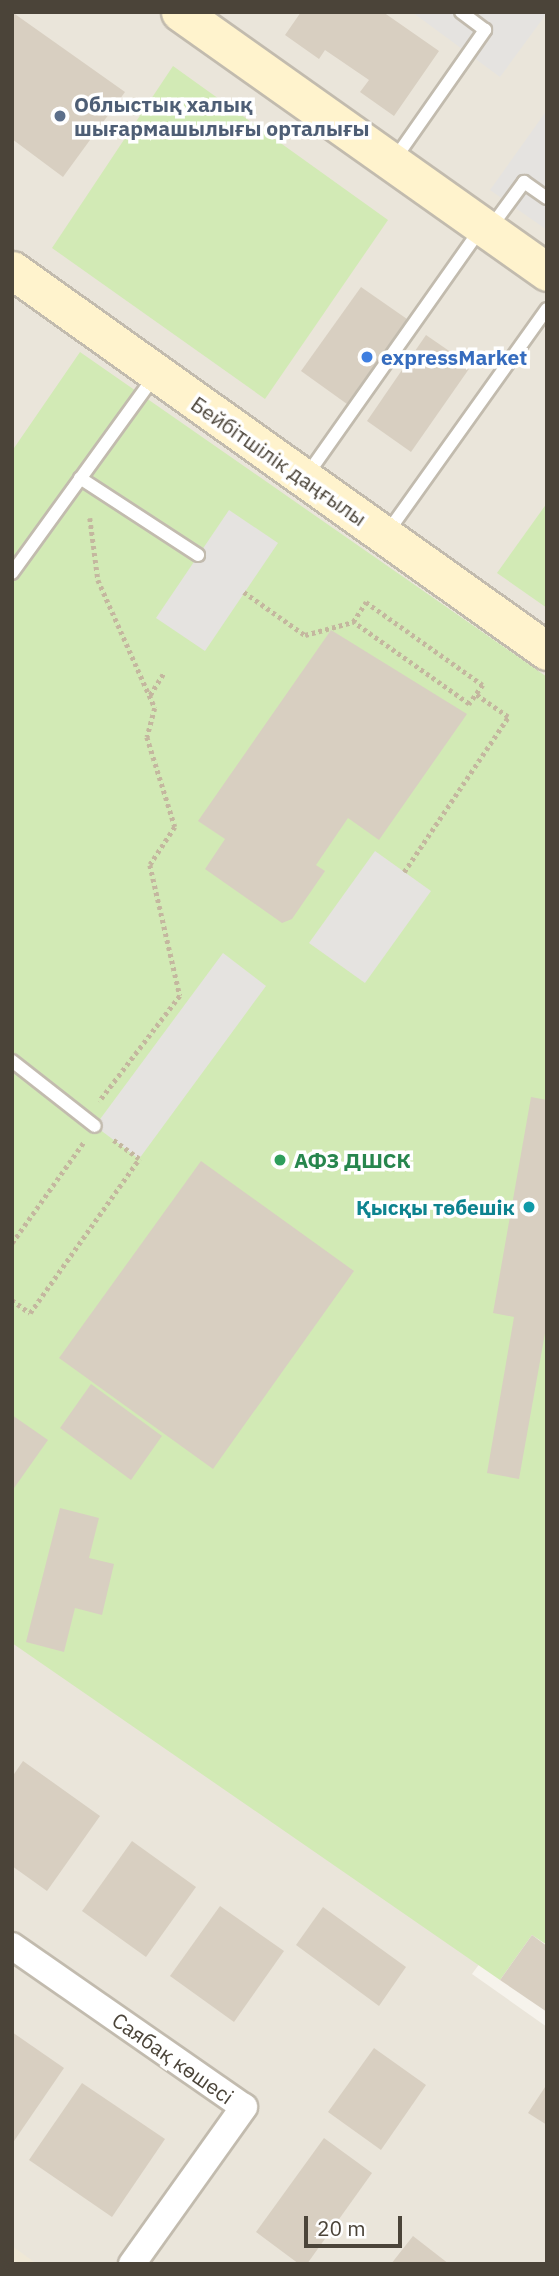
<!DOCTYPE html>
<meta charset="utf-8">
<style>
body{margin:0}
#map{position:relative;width:559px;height:2276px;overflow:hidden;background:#f6f3ec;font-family:"IBM Plex Sans",sans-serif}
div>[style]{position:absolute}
.residential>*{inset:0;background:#eae5da}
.education>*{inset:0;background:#efe8d6}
.green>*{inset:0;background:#d2eab5}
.parking>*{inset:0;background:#e5e3e0}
.building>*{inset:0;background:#d8cfc1}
.path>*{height:4.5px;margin-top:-2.25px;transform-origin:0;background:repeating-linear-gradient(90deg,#c4b79f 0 3.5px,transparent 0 7px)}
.roads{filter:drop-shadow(2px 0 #c2bbae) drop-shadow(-2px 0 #c2bbae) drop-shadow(0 2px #c2bbae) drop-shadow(0 -2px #c2bbae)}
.service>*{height:12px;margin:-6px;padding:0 6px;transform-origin:6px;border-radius:6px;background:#fff}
.minor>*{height:26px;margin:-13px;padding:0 13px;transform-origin:13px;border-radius:13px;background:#fff}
.secondary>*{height:37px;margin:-18.5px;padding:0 18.5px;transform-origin:18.5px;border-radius:18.5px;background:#fff3cd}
.dots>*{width:19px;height:19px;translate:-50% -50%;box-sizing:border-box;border:4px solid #fff;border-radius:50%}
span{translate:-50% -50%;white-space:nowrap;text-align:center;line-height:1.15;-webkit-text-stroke:7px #fff;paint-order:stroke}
.service-label{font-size:21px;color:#4e5e75;font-weight:700}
.left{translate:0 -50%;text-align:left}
.shop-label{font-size:21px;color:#366cbe;font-weight:700}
.street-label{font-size:21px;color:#4b4439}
.leisure-label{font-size:21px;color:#27864d;font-weight:700}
.culture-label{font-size:21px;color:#0d838f;font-weight:700}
.right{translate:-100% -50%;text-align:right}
.frame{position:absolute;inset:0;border:14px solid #4b4439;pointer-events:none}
.scale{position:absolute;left:304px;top:2216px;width:98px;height:32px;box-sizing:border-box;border:4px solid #4b4439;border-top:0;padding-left:9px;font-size:21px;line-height:24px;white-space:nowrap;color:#4b4439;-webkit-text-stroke:5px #fff;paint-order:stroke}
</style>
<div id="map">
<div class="residential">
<div style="clip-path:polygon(12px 12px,547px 12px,547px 1871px,472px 1974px,547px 2027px,547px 2264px,12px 2264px)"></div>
</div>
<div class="education">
<div style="clip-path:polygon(12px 2246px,37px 2264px,12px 2264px)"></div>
</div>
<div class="green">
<div style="clip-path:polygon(173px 66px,388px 220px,265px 399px,52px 248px)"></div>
<div style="clip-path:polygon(80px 352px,547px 677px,547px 1945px,532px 1935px,500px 1980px,12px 1643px,12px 451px)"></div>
<div style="clip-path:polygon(547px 503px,547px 608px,497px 573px)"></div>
</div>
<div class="parking">
<div style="clip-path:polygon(412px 12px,547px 12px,547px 13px,500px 77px)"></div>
<div style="clip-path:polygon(547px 110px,547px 230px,490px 190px)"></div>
<div style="clip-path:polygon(229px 510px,278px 543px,205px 651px,156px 618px)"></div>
<div style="clip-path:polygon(375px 851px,431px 891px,365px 983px,309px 943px)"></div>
<div style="clip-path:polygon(223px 953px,266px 986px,139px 1159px,95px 1126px)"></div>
</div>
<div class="building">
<div style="clip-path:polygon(12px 12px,125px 92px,63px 177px,12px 139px)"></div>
<div style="clip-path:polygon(301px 12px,383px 12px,439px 51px,394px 116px,360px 92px,369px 80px,325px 50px,319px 59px,285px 35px)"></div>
<div style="clip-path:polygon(361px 287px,407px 319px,347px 404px,301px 371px)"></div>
<div style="clip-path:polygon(426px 335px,471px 366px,411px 452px,367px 421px)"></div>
<div style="clip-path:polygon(331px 630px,467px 714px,379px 840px,348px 818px,316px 865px,325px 871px,292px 919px,282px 923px,205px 869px,225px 839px,198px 821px)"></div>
<div style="clip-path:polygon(531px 1097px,547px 1100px,547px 1322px,519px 1479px,487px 1473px,514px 1317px,493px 1313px)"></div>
<div style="clip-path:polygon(201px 1161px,354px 1271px,213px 1469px,59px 1358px)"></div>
<div style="clip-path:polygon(91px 1384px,162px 1436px,131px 1480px,60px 1428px)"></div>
<div style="clip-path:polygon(12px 1415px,48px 1440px,12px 1491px)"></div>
<div style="clip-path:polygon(60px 1508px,99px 1518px,89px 1558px,114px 1564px,102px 1615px,75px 1608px,64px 1652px,26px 1642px)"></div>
<div style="clip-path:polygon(23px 1761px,100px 1816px,47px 1891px,12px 1866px,12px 1777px)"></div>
<div style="clip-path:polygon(132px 1841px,196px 1887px,146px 1957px,82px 1911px)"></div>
<div style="clip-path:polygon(220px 1906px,284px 1951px,234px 2022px,170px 1976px)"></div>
<div style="clip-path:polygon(323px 1907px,406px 1967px,379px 2006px,296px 1945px)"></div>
<div style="clip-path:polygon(532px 1935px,547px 1946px,547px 2012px,500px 1980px)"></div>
<div style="clip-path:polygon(12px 2032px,64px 2068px,12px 2144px)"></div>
<div style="clip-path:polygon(374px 2048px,426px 2085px,381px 2150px,328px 2112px)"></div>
<div style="clip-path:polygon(82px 2083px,165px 2139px,112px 2217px,29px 2160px)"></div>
<div style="clip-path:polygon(547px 2084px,547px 2125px,528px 2113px)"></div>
<div style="clip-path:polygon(324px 2138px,372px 2173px,307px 2264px,299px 2264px,256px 2232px)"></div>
<div style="clip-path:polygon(413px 2236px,449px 2264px,391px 2264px)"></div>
</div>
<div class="path">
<div style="left:90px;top:518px;width:63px;rotate:82.6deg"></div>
<div style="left:98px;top:580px;width:140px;rotate:66deg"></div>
<div style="left:155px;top:708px;width:30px;rotate:105deg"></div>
<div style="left:147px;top:737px;width:94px;rotate:72.7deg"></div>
<div style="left:175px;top:827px;width:45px;rotate:123.3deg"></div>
<div style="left:150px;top:865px;width:134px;rotate:77.1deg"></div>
<div style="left:180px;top:996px;width:133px;rotate:127.4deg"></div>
<div style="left:244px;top:592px;width:75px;rotate:35.2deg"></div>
<div style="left:305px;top:635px;width:50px;rotate:-15.2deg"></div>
<div style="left:366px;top:602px;width:143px;rotate:35.4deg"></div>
<div style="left:483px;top:685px;width:24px;rotate:126deg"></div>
<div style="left:469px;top:704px;width:142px;rotate:-144.7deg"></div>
<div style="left:353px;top:622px;width:24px;rotate:-57deg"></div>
<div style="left:150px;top:695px;width:25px;rotate:-58deg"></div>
<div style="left:404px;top:872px;width:187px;rotate:-56.1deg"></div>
<div style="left:508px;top:717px;width:39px;rotate:-145deg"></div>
<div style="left:12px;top:1243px;width:123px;rotate:-54.6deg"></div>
<div style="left:12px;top:1300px;width:22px;rotate:36deg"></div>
<div style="left:30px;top:1313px;width:189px;rotate:-54.7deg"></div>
<div style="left:139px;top:1159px;width:34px;rotate:-144deg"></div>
</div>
<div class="roads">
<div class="service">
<div style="left:394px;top:160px;width:159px;rotate:-55deg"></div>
<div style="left:485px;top:30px;width:30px;rotate:-143deg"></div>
<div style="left:491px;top:227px;width:56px;rotate:-53.7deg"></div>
<div style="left:524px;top:182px;width:28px;rotate:35deg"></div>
<div style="left:307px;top:475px;width:300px;rotate:-54.8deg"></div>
<div style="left:80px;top:478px;width:141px;rotate:33.1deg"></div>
<div style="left:387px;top:533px;width:275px;rotate:-54.5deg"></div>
<div style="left:12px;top:573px;width:246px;rotate:-54.1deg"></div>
<div style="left:12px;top:1061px;width:105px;rotate:38.1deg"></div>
</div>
<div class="minor">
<div style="left:12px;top:1946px;width:282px;rotate:34.8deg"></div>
<div style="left:244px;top:2107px;width:193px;rotate:125.5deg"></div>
</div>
<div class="secondary">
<div style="left:180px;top:12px;width:450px;rotate:35.3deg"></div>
<div style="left:12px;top:270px;width:657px;rotate:35.46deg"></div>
</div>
</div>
<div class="dots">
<div style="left:60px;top:116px;background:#5c6f8a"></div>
<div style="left:367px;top:357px;background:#3f7fe0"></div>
<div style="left:280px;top:1160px;background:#2e9e5b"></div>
<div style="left:529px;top:1207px;background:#0f9aa8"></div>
</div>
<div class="service-label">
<span class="left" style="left:74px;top:116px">Облыстық халық<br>шығармашылығы орталығы</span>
</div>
<div class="shop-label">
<span class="left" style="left:381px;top:357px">expressMarket</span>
</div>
<div class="street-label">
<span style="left:279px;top:461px;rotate:35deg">Бейбітшілік даңғылы</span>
<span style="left:173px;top:2058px;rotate:35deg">Саябақ көшесі</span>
</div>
<div class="leisure-label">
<span class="left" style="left:294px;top:1160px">АФЗ ДШСК</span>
</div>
<div class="culture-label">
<span class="right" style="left:515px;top:1207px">Қысқы төбешік</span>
</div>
<div class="frame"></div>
<div class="scale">20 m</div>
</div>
